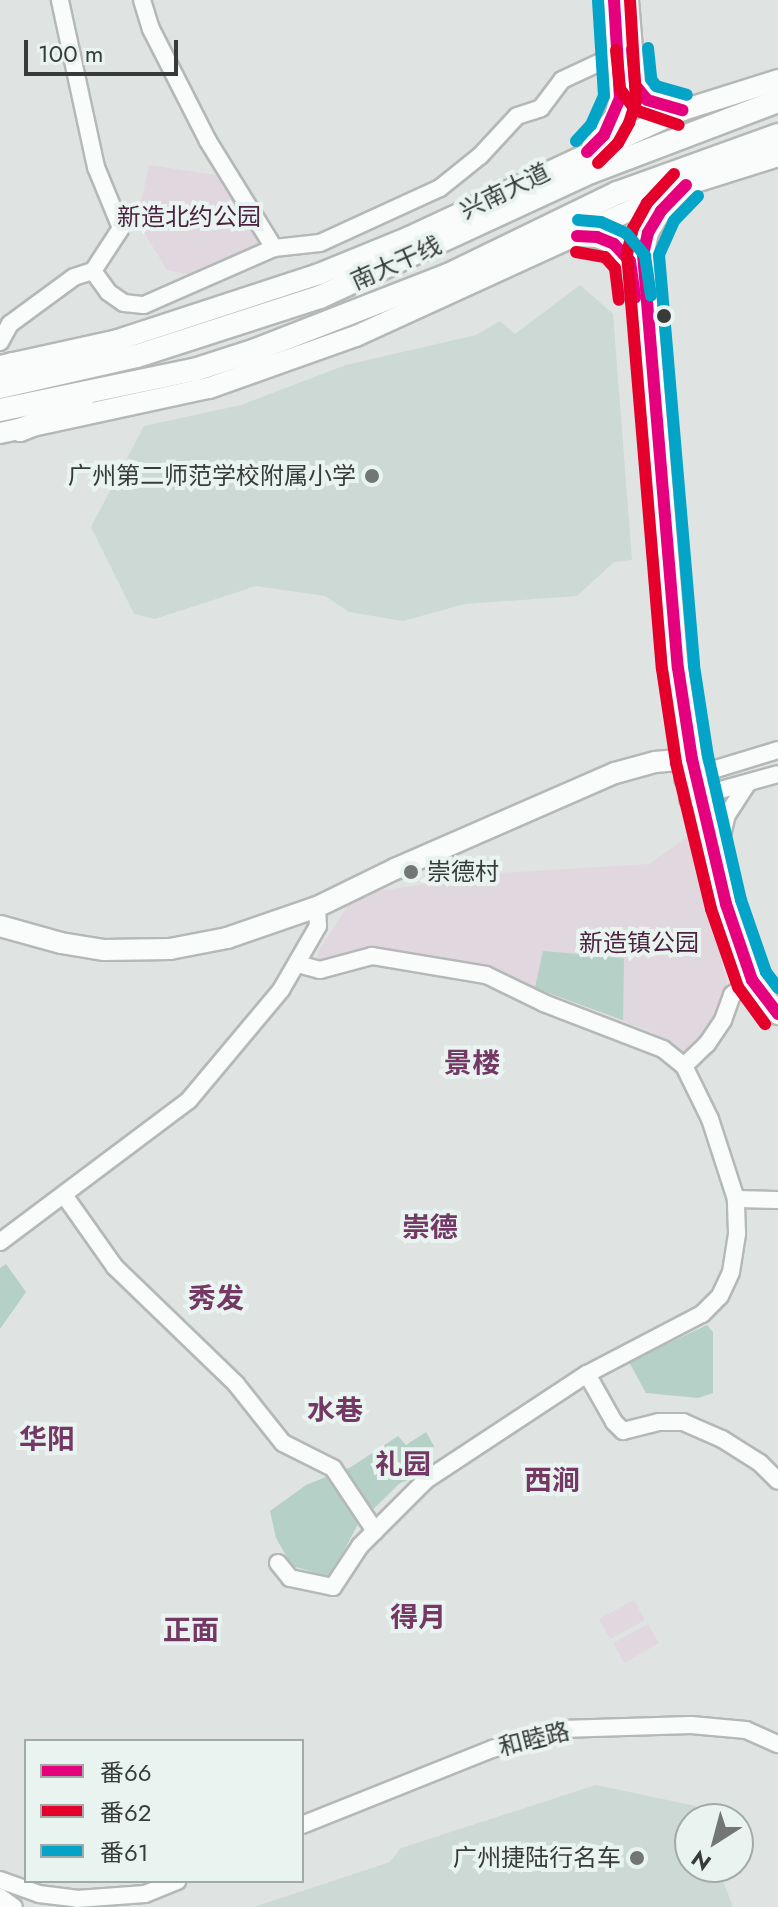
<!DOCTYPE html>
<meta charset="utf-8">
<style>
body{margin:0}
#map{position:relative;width:778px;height:1907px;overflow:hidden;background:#dfe4e2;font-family:Jost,"Noto Sans SC",sans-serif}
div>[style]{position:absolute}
.built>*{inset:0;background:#ccd9d5}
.green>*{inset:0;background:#e1d7de}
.water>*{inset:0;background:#b4d0c7}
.roads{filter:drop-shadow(2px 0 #b4b9b7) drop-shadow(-2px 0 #b4b9b7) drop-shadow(0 2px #b4b9b7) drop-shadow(0 -2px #b4b9b7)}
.minor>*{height:16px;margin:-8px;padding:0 8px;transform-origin:8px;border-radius:8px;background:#fafbfb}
.major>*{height:20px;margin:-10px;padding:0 10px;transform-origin:10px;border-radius:10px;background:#fafbfb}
.highway>*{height:22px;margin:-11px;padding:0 11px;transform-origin:11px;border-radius:11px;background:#fafbfb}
.bus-1>*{height:12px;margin:-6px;padding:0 6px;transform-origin:6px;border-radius:6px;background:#e5007d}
.bus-2>*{height:12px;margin:-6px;padding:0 6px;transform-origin:6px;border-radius:6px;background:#e4002b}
.bus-3>*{height:12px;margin:-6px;padding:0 6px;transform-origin:6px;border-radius:6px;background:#03a4c7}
.dots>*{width:22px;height:22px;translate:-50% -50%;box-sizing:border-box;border:4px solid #e9f4f1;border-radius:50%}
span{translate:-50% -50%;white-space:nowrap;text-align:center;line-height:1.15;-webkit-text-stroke:8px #e9f4f1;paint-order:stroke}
.street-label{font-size:24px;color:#373c3a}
.park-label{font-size:24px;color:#4b2341}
.poi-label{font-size:24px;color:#373c3a}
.right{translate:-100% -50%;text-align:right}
.left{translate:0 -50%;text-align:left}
.quarter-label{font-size:28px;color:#733964;font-weight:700}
.legend{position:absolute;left:24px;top:1739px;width:280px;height:144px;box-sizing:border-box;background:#e9f4f1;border:2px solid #a2aaa8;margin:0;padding:10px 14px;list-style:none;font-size:24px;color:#373c3a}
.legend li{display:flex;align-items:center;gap:16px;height:40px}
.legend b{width:40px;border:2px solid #a2aaa8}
.north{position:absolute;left:674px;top:1803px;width:80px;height:80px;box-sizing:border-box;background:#e9f4f1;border:2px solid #a2aaa8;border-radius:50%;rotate:216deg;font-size:22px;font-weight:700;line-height:32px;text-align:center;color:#373c3a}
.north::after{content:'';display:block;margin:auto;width:28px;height:36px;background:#727775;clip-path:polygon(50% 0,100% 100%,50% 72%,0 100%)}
.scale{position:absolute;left:24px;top:40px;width:154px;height:36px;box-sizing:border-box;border:4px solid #373c3a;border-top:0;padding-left:10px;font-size:24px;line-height:28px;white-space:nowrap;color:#373c3a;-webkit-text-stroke:6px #e9f4f1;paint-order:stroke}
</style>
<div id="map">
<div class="built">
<div style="clip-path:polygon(580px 285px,613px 314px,632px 560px,614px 562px,577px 596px,465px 604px,403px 621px,349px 612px,325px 596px,256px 586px,155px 619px,134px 614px,91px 527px,144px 426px,241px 405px,346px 365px,476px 335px,500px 321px,515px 334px)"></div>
<div style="clip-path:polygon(596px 1785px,696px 1806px,700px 1819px,690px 1819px,690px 1867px,718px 1867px,733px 1907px,254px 1907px,390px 1862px,401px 1848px)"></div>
</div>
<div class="green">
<div style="clip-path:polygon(149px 165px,216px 175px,263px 245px,197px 276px,167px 270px,137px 221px)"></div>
<div style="clip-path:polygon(691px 834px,727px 984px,716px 1017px,684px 1057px,651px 1032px,488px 970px,367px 946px,314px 968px,319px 950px,351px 901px,372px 892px,499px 873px,649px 864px)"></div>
<div style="clip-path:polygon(634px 1600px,645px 1620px,610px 1639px,599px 1619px)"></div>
<div style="clip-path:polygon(648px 1624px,659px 1643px,624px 1663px,613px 1643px)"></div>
</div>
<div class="water">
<div style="clip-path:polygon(543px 951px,624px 958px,623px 1020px,535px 988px)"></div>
<div style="clip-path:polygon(6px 1264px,26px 1292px,0 1329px,0 1268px)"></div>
<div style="clip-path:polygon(707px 1325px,713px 1332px,713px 1393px,698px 1398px,646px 1393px,629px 1362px)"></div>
<div style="clip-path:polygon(426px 1432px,434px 1446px,430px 1461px,413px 1478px,400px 1483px,358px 1524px,330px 1577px,292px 1566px,276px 1538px,270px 1511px,306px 1485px,351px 1467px,398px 1436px,406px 1445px)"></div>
</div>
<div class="roads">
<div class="minor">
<div style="left:142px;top:0;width:30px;rotate:73deg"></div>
<div style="left:151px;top:29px;width:126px;rotate:63deg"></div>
<div style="left:208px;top:141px;width:126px;rotate:58.3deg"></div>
<div style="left:93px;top:271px;width:26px;rotate:54deg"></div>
<div style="left:108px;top:292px;width:19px;rotate:35deg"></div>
<div style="left:124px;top:303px;width:20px;rotate:6deg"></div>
<div style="left:144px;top:305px;width:142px;rotate:-23.7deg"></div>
<div style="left:274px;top:248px;width:46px;rotate:-6.2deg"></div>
<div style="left:320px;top:243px;width:132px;rotate:-24.6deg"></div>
<div style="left:440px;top:188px;width:51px;rotate:-38.7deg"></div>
<div style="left:480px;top:156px;width:54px;rotate:-47.2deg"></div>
<div style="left:517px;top:116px;width:25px;rotate:-18deg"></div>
<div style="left:541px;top:108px;width:35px;rotate:-53deg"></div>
<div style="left:562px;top:80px;width:71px;rotate:-25.1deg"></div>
<div style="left:0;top:342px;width:21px;rotate:-61deg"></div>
<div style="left:10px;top:324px;width:79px;rotate:-36.3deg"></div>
<div style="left:74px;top:277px;width:20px;rotate:-18deg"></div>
<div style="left:93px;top:271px;width:51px;rotate:-56.9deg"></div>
<div style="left:121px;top:228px;width:66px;rotate:-112.3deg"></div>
<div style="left:96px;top:167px;width:171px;rotate:-102.2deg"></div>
<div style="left:683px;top:779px;width:99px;rotate:-17deg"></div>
<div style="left:688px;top:799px;width:93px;rotate:-15.5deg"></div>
<div style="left:718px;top:853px;width:39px;rotate:-77deg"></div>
<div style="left:727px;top:815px;width:38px;rotate:-57deg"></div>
<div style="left:684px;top:1066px;width:32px;rotate:-44deg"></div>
<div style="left:707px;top:1044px;width:29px;rotate:-56deg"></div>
<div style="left:723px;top:1020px;width:27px;rotate:-70deg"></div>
<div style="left:732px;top:995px;width:25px;rotate:-37deg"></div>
<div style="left:64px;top:1195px;width:88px;rotate:54.7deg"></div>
<div style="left:115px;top:1267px;width:168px;rotate:44deg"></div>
<div style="left:236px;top:1384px;width:75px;rotate:51.5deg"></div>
<div style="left:283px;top:1443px;width:56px;rotate:26.6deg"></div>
<div style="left:333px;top:1468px;width:76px;rotate:56.3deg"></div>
<div style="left:736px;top:1199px;width:42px;rotate:1.4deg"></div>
<div style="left:0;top:1242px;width:236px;rotate:-36.9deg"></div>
<div style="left:189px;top:1100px;width:143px;rotate:-50.1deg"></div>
<div style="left:281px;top:990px;width:74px;rotate:-60deg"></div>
<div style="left:318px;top:926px;width:19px;rotate:-93deg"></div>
<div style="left:587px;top:1374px;width:55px;rotate:60.6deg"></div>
<div style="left:614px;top:1422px;width:13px;rotate:45deg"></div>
<div style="left:623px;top:1431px;width:37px;rotate:-14deg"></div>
<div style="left:659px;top:1422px;width:24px"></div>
<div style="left:683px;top:1422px;width:43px;rotate:23.6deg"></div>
<div style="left:722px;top:1439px;width:45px;rotate:32.3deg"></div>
<div style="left:760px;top:1463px;width:25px;rotate:45deg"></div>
<div style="left:278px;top:1563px;width:19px;rotate:51deg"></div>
<div style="left:290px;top:1578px;width:44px;rotate:11.8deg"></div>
<div style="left:333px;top:1587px;width:49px;rotate:-56.6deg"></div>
<div style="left:360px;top:1546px;width:93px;rotate:-45deg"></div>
<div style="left:426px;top:1480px;width:193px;rotate:-33.4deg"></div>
<div style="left:587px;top:1374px;width:130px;rotate:-27.6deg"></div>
<div style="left:702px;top:1314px;width:25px;rotate:-45deg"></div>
<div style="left:720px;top:1296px;width:26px;rotate:-65deg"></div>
<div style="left:731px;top:1272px;width:39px;rotate:-81deg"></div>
<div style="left:737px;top:1233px;width:34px;rotate:-92deg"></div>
<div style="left:736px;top:1199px;width:84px;rotate:-108deg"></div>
<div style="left:710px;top:1119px;width:59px;rotate:-116.1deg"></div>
<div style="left:684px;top:1066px;width:27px;rotate:-141deg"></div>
<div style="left:663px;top:1049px;width:128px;rotate:-158.9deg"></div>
<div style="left:544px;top:1003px;width:64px;rotate:-154.2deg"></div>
<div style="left:486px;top:975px;width:116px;rotate:-170.5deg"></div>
<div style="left:372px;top:956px;width:54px;rotate:164.9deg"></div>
<div style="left:320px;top:970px;width:24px;rotate:-165deg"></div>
<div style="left:302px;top:1825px;width:205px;rotate:-21.8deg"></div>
<div style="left:492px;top:1749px;width:72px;rotate:-16.2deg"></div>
<div style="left:561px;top:1729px;width:130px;rotate:-1.8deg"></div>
<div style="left:691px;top:1725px;width:55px;rotate:5.2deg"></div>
<div style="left:746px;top:1730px;width:35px;rotate:24deg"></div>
<div style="left:0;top:1880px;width:41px;rotate:19.7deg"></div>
<div style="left:39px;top:1894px;width:38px;rotate:7deg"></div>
<div style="left:77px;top:1899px;width:68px;rotate:-4.2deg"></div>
<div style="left:145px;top:1894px;width:35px;rotate:-22deg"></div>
<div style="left:0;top:1897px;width:17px;rotate:36deg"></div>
</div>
<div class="major">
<div style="left:628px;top:0;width:85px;rotate:85.3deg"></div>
<div style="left:635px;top:85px;width:19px;rotate:51deg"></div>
<div style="left:647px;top:100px;width:37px;rotate:16deg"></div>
<div style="left:592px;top:147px;width:39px;rotate:-53deg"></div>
<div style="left:615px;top:116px;width:19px;rotate:-74deg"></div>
<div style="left:620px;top:98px;width:98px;rotate:-93.5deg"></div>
<div style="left:686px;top:185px;width:36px;rotate:134deg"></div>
<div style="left:661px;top:211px;width:26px;rotate:121deg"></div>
<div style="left:648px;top:233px;width:22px;rotate:103deg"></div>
<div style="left:643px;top:254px;width:415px;rotate:85.2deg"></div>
<div style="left:678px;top:668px;width:92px;rotate:81.3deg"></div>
<div style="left:692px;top:759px;width:149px;rotate:76.8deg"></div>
<div style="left:726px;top:904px;width:80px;rotate:71.1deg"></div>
<div style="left:752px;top:980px;width:43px;rotate:52.6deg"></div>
<div style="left:577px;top:236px;width:20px;rotate:3deg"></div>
<div style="left:597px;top:237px;width:18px;rotate:22deg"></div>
<div style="left:614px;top:244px;width:23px;rotate:47deg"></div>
<div style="left:630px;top:261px;width:27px;rotate:82deg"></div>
<div style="left:0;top:366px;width:121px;rotate:-12.4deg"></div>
<div style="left:118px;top:340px;width:212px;rotate:-18.2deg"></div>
<div style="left:319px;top:274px;width:97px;rotate:-22.3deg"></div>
<div style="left:409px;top:237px;width:302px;rotate:-24.9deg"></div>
<div style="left:683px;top:110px;width:100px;rotate:-17.5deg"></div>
<div style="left:0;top:433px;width:214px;rotate:-12.2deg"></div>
<div style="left:209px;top:388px;width:156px;rotate:-19.5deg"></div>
<div style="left:356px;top:336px;width:363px;rotate:-24.6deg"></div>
<div style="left:686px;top:185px;width:96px;rotate:-17.5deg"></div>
<div style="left:0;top:926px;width:63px;rotate:15.6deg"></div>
<div style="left:61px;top:943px;width:44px;rotate:9.2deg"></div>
<div style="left:104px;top:950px;width:66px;rotate:-0.9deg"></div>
<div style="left:170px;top:949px;width:58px;rotate:-10.9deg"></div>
<div style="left:227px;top:938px;width:95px;rotate:-19deg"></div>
<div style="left:317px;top:907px;width:87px;rotate:-26deg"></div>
<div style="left:395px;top:869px;width:240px;rotate:-23.6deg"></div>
<div style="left:615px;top:773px;width:41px;rotate:-15.4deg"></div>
<div style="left:655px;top:762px;width:37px;rotate:-5deg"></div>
</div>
<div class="highway">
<div style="left:13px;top:364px;width:59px;rotate:-2.9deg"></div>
<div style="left:0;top:387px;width:140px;rotate:-12.8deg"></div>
<div style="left:137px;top:356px;width:192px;rotate:-17.9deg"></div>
<div style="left:320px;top:297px;width:298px;rotate:-24.8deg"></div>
<div style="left:591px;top:172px;width:200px;rotate:-20.8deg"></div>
<div style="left:0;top:410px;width:198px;rotate:-11.7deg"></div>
<div style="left:194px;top:370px;width:62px;rotate:-17.9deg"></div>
<div style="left:253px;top:351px;width:209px;rotate:-21.3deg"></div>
<div style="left:448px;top:275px;width:188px;rotate:-25.9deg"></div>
<div style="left:617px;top:193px;width:171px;rotate:-19.8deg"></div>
<div style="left:20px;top:430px;width:67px;rotate:-22deg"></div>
</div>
</div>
<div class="bus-1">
<div style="left:632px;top:49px;width:36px;rotate:85deg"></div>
<div style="left:635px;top:85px;width:19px;rotate:51deg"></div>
<div style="left:647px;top:100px;width:37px;rotate:16deg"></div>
<div style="left:587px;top:152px;width:24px;rotate:-45deg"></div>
<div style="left:604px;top:135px;width:40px;rotate:-66.6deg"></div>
<div style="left:620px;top:98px;width:98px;rotate:-93.5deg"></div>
<div style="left:686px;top:185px;width:36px;rotate:134deg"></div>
<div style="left:661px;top:211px;width:26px;rotate:121deg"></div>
<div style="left:648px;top:233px;width:22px;rotate:103deg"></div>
<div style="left:643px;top:254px;width:415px;rotate:85.2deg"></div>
<div style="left:678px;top:668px;width:92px;rotate:81.3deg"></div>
<div style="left:692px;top:759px;width:149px;rotate:76.8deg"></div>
<div style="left:726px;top:904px;width:80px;rotate:71.1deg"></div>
<div style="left:752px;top:980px;width:43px;rotate:52.6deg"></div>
<div style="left:577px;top:236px;width:20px;rotate:3deg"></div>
<div style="left:597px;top:237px;width:18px;rotate:22deg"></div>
<div style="left:614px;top:244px;width:23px;rotate:47deg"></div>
<div style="left:630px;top:261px;width:37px;rotate:82deg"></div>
</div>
<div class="bus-2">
<div style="left:616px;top:50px;width:39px;rotate:84deg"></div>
<div style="left:620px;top:89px;width:26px;rotate:54deg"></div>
<div style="left:635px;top:110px;width:46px;rotate:18.8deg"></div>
<div style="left:598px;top:163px;width:28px;rotate:-45deg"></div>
<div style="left:618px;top:143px;width:23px;rotate:-61deg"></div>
<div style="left:629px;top:123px;width:23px;rotate:-72deg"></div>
<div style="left:636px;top:101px;width:101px;rotate:-93.4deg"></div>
<div style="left:674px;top:174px;width:40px;rotate:133deg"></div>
<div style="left:647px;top:203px;width:29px;rotate:119deg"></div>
<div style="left:633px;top:228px;width:27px;rotate:103deg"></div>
<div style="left:627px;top:254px;width:416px;rotate:85.2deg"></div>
<div style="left:662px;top:669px;width:95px;rotate:81.5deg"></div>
<div style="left:676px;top:763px;width:150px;rotate:76.5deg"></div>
<div style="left:711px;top:909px;width:83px;rotate:70.9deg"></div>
<div style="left:738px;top:987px;width:46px;rotate:53.9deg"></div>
<div style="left:576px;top:252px;width:29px;rotate:10deg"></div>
<div style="left:605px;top:257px;width:15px;rotate:48deg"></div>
<div style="left:615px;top:268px;width:32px;rotate:83deg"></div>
</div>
<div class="bus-3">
<div style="left:648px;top:48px;width:31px;rotate:84deg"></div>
<div style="left:651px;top:79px;width:9px;rotate:54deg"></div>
<div style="left:656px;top:86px;width:32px;rotate:16deg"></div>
<div style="left:576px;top:141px;width:22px;rotate:-47deg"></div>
<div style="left:591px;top:125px;width:32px;rotate:-66deg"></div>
<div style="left:604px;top:96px;width:95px;rotate:-93.6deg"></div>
<div style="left:698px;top:196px;width:35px;rotate:134deg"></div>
<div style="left:674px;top:221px;width:37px;rotate:114deg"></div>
<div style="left:659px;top:255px;width:412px;rotate:85.1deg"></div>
<div style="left:694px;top:666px;width:91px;rotate:81.2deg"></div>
<div style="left:708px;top:756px;width:148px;rotate:77.1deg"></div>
<div style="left:741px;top:900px;width:76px;rotate:70.9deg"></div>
<div style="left:766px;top:972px;width:20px;rotate:53deg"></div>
<div style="left:578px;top:220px;width:23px;rotate:5deg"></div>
<div style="left:601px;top:222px;width:27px;rotate:24deg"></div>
<div style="left:626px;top:233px;width:30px;rotate:50deg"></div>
<div style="left:645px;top:256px;width:40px;rotate:81.5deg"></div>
</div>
<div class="dots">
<div style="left:664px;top:316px;background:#373c3a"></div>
<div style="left:372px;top:476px;background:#727775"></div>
<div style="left:411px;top:872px;background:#727775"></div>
<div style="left:637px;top:1858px;background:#727775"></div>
</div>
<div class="street-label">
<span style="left:505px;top:191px;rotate:-26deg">兴南大道</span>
<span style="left:396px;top:263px;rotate:-24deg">南大干线</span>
<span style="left:534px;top:1739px;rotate:-14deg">和睦路</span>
</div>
<div class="park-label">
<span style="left:189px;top:217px">新造北约公园</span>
<span style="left:639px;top:943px">新造镇公园</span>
</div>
<div class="poi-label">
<span class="right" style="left:356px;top:476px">广州第二师范学校附属小学</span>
<span class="left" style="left:427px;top:872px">崇德村</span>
<span class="right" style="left:621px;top:1858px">广州捷陆行名车</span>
</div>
<div class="quarter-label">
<span style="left:472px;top:1064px">景楼</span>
<span style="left:430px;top:1228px">崇德</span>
<span style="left:216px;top:1299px">秀发</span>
<span style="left:335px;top:1411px">水巷</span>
<span style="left:47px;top:1440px">华阳</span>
<span style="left:403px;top:1465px">礼园</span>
<span style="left:552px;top:1481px">西涧</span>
<span style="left:418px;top:1618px">得月</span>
<span style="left:191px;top:1631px">正面</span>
</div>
<ul class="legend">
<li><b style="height:10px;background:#e5007d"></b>番66</li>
<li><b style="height:10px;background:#e4002b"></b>番62</li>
<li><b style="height:10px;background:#03a4c7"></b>番61</li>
</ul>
<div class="north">N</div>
<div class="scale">100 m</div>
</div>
